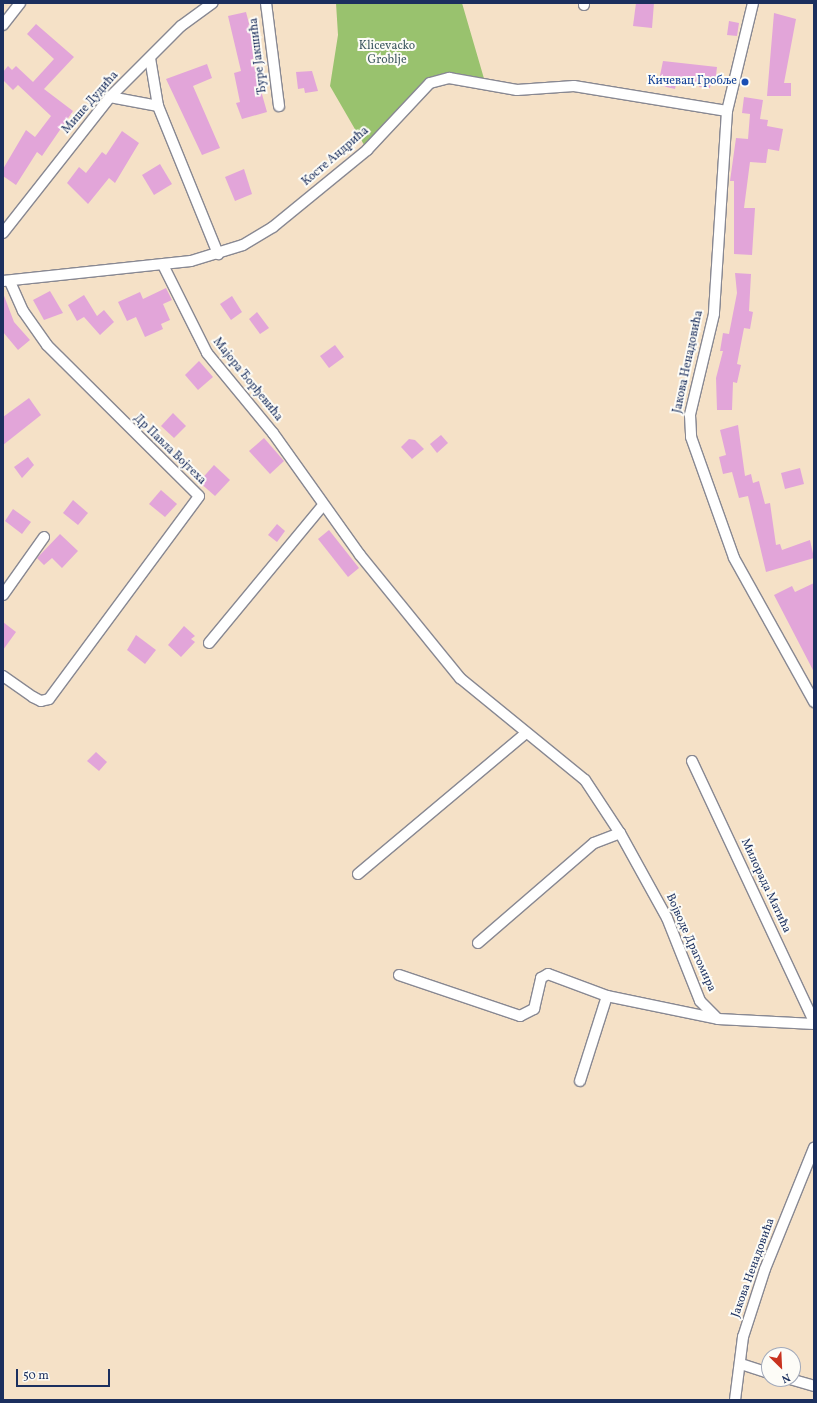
<!DOCTYPE html>
<meta charset="utf-8">
<style>
body{margin:0}
#map{position:relative;width:817px;height:1403px;overflow:hidden;background:#f5e1c7;font-family:Vollkorn,serif}
div>[style]{position:absolute}
.green>*{inset:0;background:#99c26e}
.building>*{inset:0;background:#e2a5d9}
.roads{filter:drop-shadow(1px 0 #888892) drop-shadow(-1px 0 #888892) drop-shadow(0 1px #888892) drop-shadow(0 -1px #888892)}
.street>*{height:10px;margin:-5px;padding:0 5px;transform-origin:5px;border-radius:5px;background:#fff}
.dots>*{width:11px;height:11px;translate:-50% -50%;box-sizing:border-box;border:2px solid #fdfcf7;border-radius:50%}
span{translate:-50% -50%;white-space:nowrap;text-align:center;line-height:1.15;-webkit-text-stroke:4px #fdfcf7;paint-order:stroke}
.park-label{font-size:12px;color:#415b63}
.street-label{font-size:12px;color:#1b2f5e}
.transit-label{font-size:12px;color:#164399}
.right{translate:-100% -50%;text-align:right}
.frame{position:absolute;inset:0;border:4px solid #1b2f5e;pointer-events:none}
.north{position:absolute;left:761px;top:1347px;width:40px;height:40px;box-sizing:border-box;background:#fdfcf7;border:1px solid #a3aaba;border-radius:50%;rotate:156deg;font-size:11px;font-weight:700;line-height:16px;text-align:center;color:#1b2f5e}
.north::after{content:'';display:block;margin:auto;width:14px;height:18px;background:#c8321e;clip-path:polygon(50% 0,100% 100%,50% 72%,0 100%)}
.scale{position:absolute;left:16px;top:1369px;width:94px;height:18px;box-sizing:border-box;border:2px solid #1b2f5e;border-top:0;padding-left:5px;font-size:12px;line-height:14px;white-space:nowrap;color:#1b2f5e;-webkit-text-stroke:3px #fdfcf7;paint-order:stroke}
</style>
<div id="map">
<div class="green">
<div style="clip-path:polygon(336px 3px,462px 3px,485px 82px,430px 83px,367px 150px,330px 86px,338px 35px)"></div>
</div>
<div class="building">
<div style="clip-path:polygon(636px 3px,654px 3px,652px 28px,633px 26px)"></div>
<div style="clip-path:polygon(246px 12px,258px 58px,252px 59px,267px 112px,242px 119px,236px 103px,240px 102px,234px 73px,241px 71px,228px 16px)"></div>
<div style="clip-path:polygon(774px 13px,796px 19px,784px 83px,791px 83px,791px 96px,767px 96px)"></div>
<div style="clip-path:polygon(729px 21px,739px 23px,737px 36px,727px 35px)"></div>
<div style="clip-path:polygon(36px 24px,74px 57px,44px 89px,73px 111px,42px 156px,37px 152px,16px 185px,3px 176px,3px 169px,26px 130px,35px 137px,51px 116px,18px 85px,13px 90px,3px 80px,3px 72px,8px 66px,12px 70px,16px 66px,33px 82px,54px 59px,27px 34px)"></div>
<div style="clip-path:polygon(663px 61px,717px 67px,715px 84px,711px 83px,710px 88px,699px 87px,700px 82px,677px 80px,675px 89px,658px 85px)"></div>
<div style="clip-path:polygon(207px 64px,212px 78px,193px 86px,220px 148px,202px 155px,166px 79px)"></div>
<div style="clip-path:polygon(312px 71px,318px 91px,305px 93px,304px 88px,298px 89px,296px 72px)"></div>
<div style="clip-path:polygon(744px 97px,763px 100px,760px 119px,768px 120px,767px 126px,783px 129px,779px 151px,768px 149px,766px 163px,750px 162px,744px 208px,755px 208px,752px 255px,734px 254px,734px 181px,730px 181px,736px 138px,748px 139px,750px 114px,742px 113px)"></div>
<div style="clip-path:polygon(122px 131px,139px 143px,115px 183px,109px 178px,88px 204px,67px 183px,79px 167px,86px 173px,102px 152px,106px 155px)"></div>
<div style="clip-path:polygon(160px 164px,172px 184px,154px 195px,142px 175px)"></div>
<div style="clip-path:polygon(244px 169px,252px 194px,235px 201px,225px 177px)"></div>
<div style="clip-path:polygon(735px 273px,751px 274px,749px 311px,753px 312px,750px 329px,744px 328px,737px 364px,741px 365px,737px 383px,733px 382px,732px 410px,717px 410px,716px 378px,723px 351px,720px 351px,723px 333px,729px 334px,737px 293px)"></div>
<div style="clip-path:polygon(166px 288px,172px 300px,163px 304px,170px 320px,161px 324px,163px 329px,145px 337px,136px 317px,127px 321px,118px 302px,140px 292px,143px 299px)"></div>
<div style="clip-path:polygon(50px 291px,63px 313px,44px 320px,33px 300px)"></div>
<div style="clip-path:polygon(3px 293px,14px 322px,30px 340px,18px 350px,3px 332px)"></div>
<div style="clip-path:polygon(84px 295px,97px 316px,104px 310px,114px 322px,100px 335px,84px 317px,77px 321px,68px 305px)"></div>
<div style="clip-path:polygon(232px 296px,242px 312px,231px 320px,220px 304px)"></div>
<div style="clip-path:polygon(257px 312px,269px 328px,260px 334px,249px 319px)"></div>
<div style="clip-path:polygon(335px 345px,344px 357px,329px 368px,320px 356px)"></div>
<div style="clip-path:polygon(199px 361px,213px 377px,198px 390px,185px 375px)"></div>
<div style="clip-path:polygon(29px 398px,41px 415px,3px 445px,3px 417px)"></div>
<div style="clip-path:polygon(173px 413px,186px 426px,174px 438px,161px 426px)"></div>
<div style="clip-path:polygon(738px 425px,745px 476px,751px 474px,753px 483px,759px 481px,765px 504px,770px 503px,776px 545px,780px 544px,782px 550px,810px 540px,814px 558px,766px 572px,748px 496px,739px 498px,732px 472px,723px 474px,719px 457px,726px 455px,720px 430px)"></div>
<div style="clip-path:polygon(441px 435px,448px 443px,437px 453px,430px 444px)"></div>
<div style="clip-path:polygon(264px 438px,284px 461px,270px 474px,249px 451px)"></div>
<div style="clip-path:polygon(409px 439px,415px 440px,424px 449px,412px 459px,401px 447px)"></div>
<div style="clip-path:polygon(28px 457px,34px 465px,22px 478px,14px 467px)"></div>
<div style="clip-path:polygon(214px 465px,230px 480px,215px 496px,199px 482px)"></div>
<div style="clip-path:polygon(800px 468px,804px 484px,785px 489px,781px 473px)"></div>
<div style="clip-path:polygon(161px 490px,177px 504px,165px 517px,149px 504px)"></div>
<div style="clip-path:polygon(73px 500px,88px 513px,78px 525px,63px 513px)"></div>
<div style="clip-path:polygon(13px 509px,31px 522px,22px 534px,5px 521px)"></div>
<div style="clip-path:polygon(277px 524px,285px 531px,277px 542px,268px 535px)"></div>
<div style="clip-path:polygon(329px 530px,359px 568px,348px 577px,318px 539px)"></div>
<div style="clip-path:polygon(60px 534px,78px 551px,62px 568px,52px 558px,44px 565px,37px 558px)"></div>
<div style="clip-path:polygon(814px 583px,814px 672px,774px 595px,792px 586px,795px 592px)"></div>
<div style="clip-path:polygon(3px 622px,16px 632px,3px 650px)"></div>
<div style="clip-path:polygon(184px 626px,195px 636px,191px 639px,195px 642px,181px 657px,168px 645px)"></div>
<div style="clip-path:polygon(136px 635px,156px 650px,145px 664px,127px 650px)"></div>
<div style="clip-path:polygon(96px 752px,107px 762px,99px 771px,87px 761px)"></div>
</div>
<div class="roads">
<div class="street">
<div style="left:266px;top:3px;width:104px;rotate:82.8deg"></div>
<div style="left:753px;top:3px;width:111px;rotate:103.5deg"></div>
<div style="left:727px;top:111px;width:203px;rotate:93.7deg"></div>
<div style="left:714px;top:314px;width:104px;rotate:103.4deg"></div>
<div style="left:690px;top:415px;width:22px;rotate:87deg"></div>
<div style="left:691px;top:437px;width:128px;rotate:70.4deg"></div>
<div style="left:734px;top:558px;width:165px;rotate:60.9deg"></div>
<div style="left:584px;top:5px;width:2px;rotate:-90deg"></div>
<div style="left:3px;top:25px;width:28px;rotate:-52deg"></div>
<div style="left:150px;top:58px;width:49px;rotate:80.5deg"></div>
<div style="left:158px;top:106px;width:160px;rotate:67.9deg"></div>
<div style="left:110px;top:97px;width:49px;rotate:10.6deg"></div>
<div style="left:3px;top:233px;width:173px;rotate:-51.8deg"></div>
<div style="left:110px;top:97px;width:100px;rotate:-45deg"></div>
<div style="left:181px;top:26px;width:39px;rotate:-36deg"></div>
<div style="left:163px;top:265px;width:98px;rotate:63.4deg"></div>
<div style="left:207px;top:353px;width:104px;rotate:50.5deg"></div>
<div style="left:273px;top:433px;width:150px;rotate:54.5deg"></div>
<div style="left:360px;top:555px;width:159px;rotate:50.9deg"></div>
<div style="left:460px;top:678px;width:161px;rotate:39.2deg"></div>
<div style="left:585px;top:780px;width:64px;rotate:56.6deg"></div>
<div style="left:620px;top:833px;width:97px;rotate:61.1deg"></div>
<div style="left:667px;top:918px;width:89px;rotate:68.3deg"></div>
<div style="left:700px;top:1001px;width:25px;rotate:45deg"></div>
<div style="left:718px;top:1019px;width:96px;rotate:3deg"></div>
<div style="left:3px;top:281px;width:189px;rotate:-6.1deg"></div>
<div style="left:191px;top:261px;width:54px;rotate:-17.1deg"></div>
<div style="left:243px;top:245px;width:35px;rotate:-31deg"></div>
<div style="left:273px;top:227px;width:122px;rotate:-39.3deg"></div>
<div style="left:367px;top:150px;width:92px;rotate:-46.8deg"></div>
<div style="left:430px;top:83px;width:20px;rotate:-15deg"></div>
<div style="left:449px;top:78px;width:69px;rotate:10deg"></div>
<div style="left:517px;top:90px;width:57px;rotate:-4deg"></div>
<div style="left:574px;top:86px;width:155px;rotate:9.3deg"></div>
<div style="left:3px;top:595px;width:71px;rotate:-54.7deg"></div>
<div style="left:209px;top:643px;width:179px;rotate:-50.4deg"></div>
<div style="left:3px;top:676px;width:37px;rotate:35deg"></div>
<div style="left:33px;top:697px;width:9px;rotate:27deg"></div>
<div style="left:41px;top:701px;width:8px;rotate:-14deg"></div>
<div style="left:49px;top:699px;width:252px;rotate:-53.5deg"></div>
<div style="left:199px;top:496px;width:214px;rotate:-135.2deg"></div>
<div style="left:47px;top:345px;width:42px;rotate:-125.2deg"></div>
<div style="left:23px;top:311px;width:32px;rotate:-114deg"></div>
<div style="left:692px;top:761px;width:288px;rotate:64.9deg"></div>
<div style="left:358px;top:874px;width:219px;rotate:-40deg"></div>
<div style="left:478px;top:943px;width:153px;rotate:-40.8deg"></div>
<div style="left:594px;top:843px;width:28px;rotate:-21deg"></div>
<div style="left:399px;top:975px;width:128px;rotate:18.7deg"></div>
<div style="left:520px;top:1016px;width:16px;rotate:-27deg"></div>
<div style="left:534px;top:1009px;width:32px;rotate:-77deg"></div>
<div style="left:541px;top:978px;width:8px;rotate:-30deg"></div>
<div style="left:548px;top:974px;width:63px;rotate:20.4deg"></div>
<div style="left:607px;top:996px;width:113px;rotate:11.7deg"></div>
<div style="left:580px;top:1081px;width:89px;rotate:-72.4deg"></div>
<div style="left:741px;top:1364px;width:29px;rotate:18deg"></div>
<div style="left:790px;top:1379px;width:25px;rotate:16deg"></div>
<div style="left:735px;top:1400px;width:64px;rotate:-82.8deg"></div>
<div style="left:743px;top:1337px;width:71px;rotate:-72.1deg"></div>
<div style="left:765px;top:1269px;width:131px;rotate:-68deg"></div>
</div>
</div>
<div class="dots">
<div style="left:745px;top:82px;background:#1a4fb4"></div>
</div>
<div class="park-label">
<span style="left:387px;top:54px">Klicevacko<br>Groblje</span>
</div>
<div class="street-label">
<span style="left:259px;top:56px;rotate:-97deg">Ђуре Јакшића</span>
<span style="left:91px;top:103px;rotate:-49deg">Мише Дудића</span>
<span style="left:336px;top:157px;rotate:-41deg">Косте Андрића</span>
<span style="left:689px;top:362px;rotate:-78deg">Јакова Ненадовића</span>
<span style="left:247px;top:380px;rotate:51deg">Мајора Ђорђевића</span>
<span style="left:169px;top:450px;rotate:44deg">Др Павла Војтеха</span>
<span style="left:765px;top:886px;rotate:65deg">Милорада Матића</span>
<span style="left:690px;top:943px;rotate:66deg">Војводе Драгомира</span>
<span style="left:754px;top:1268px;rotate:-70deg">Јакова Ненадовића</span>
</div>
<div class="transit-label">
<span class="right" style="left:737px;top:82px">Кичевац Гробље</span>
</div>
<div class="frame"></div>
<div class="north">N</div>
<div class="scale">50 m</div>
</div>
